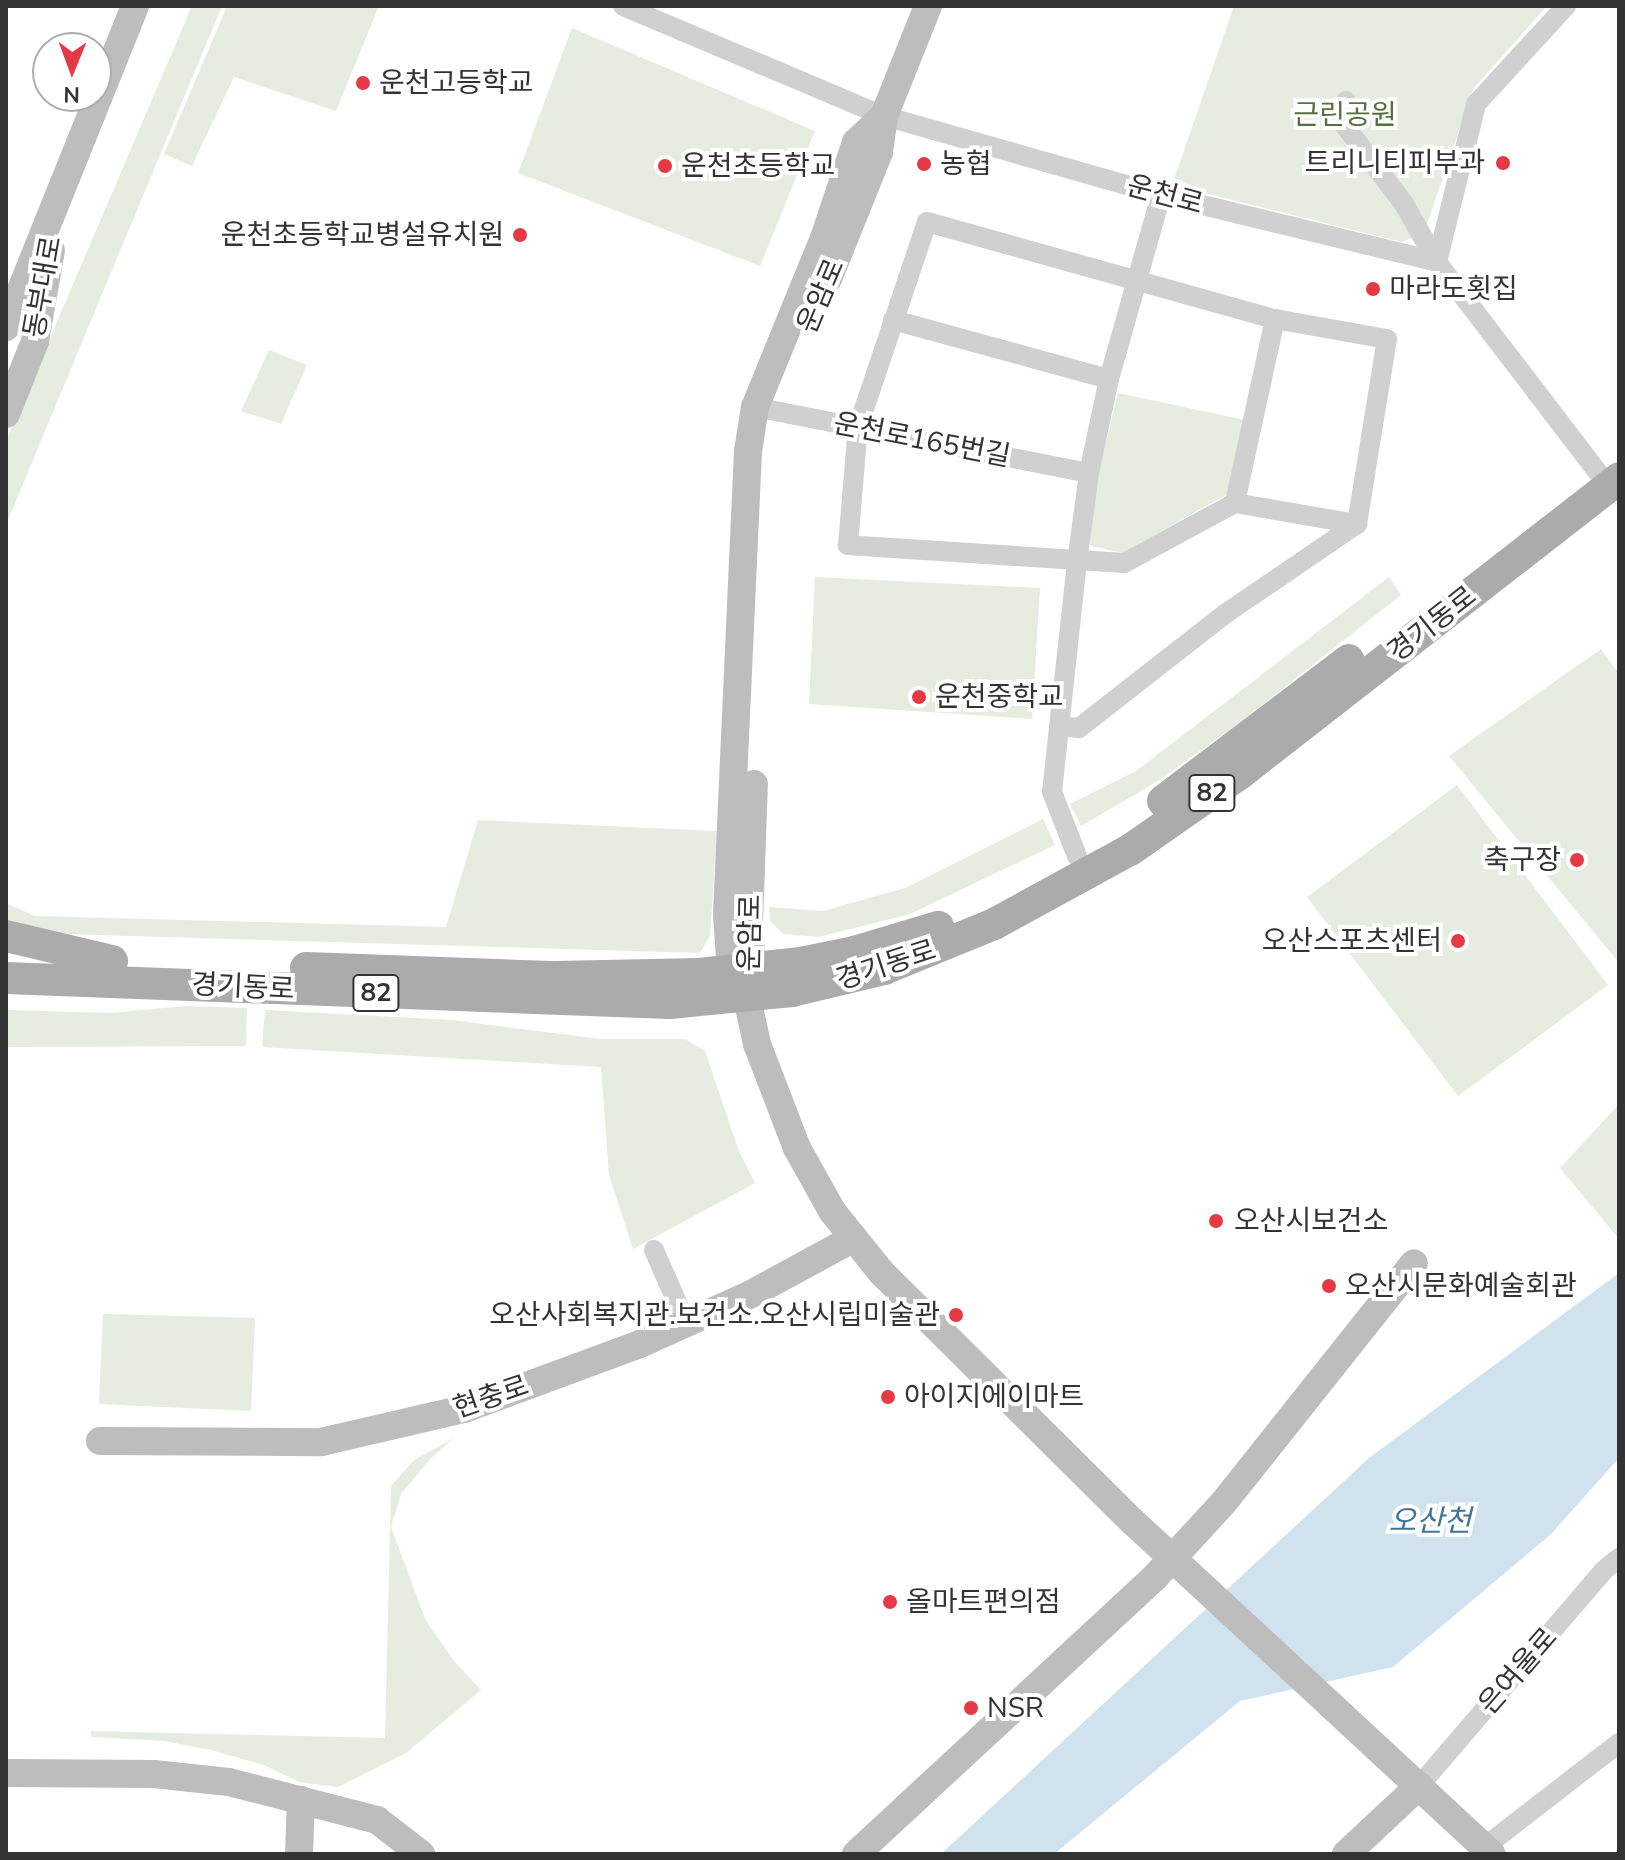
<!DOCTYPE html>
<meta charset="utf-8">
<style>
body{margin:0}
#map{position:relative;width:1625px;height:1860px;overflow:hidden;background:#fff;font-family:"Nunito Sans","Noto Sans KR",sans-serif}
div>[style]{position:absolute}
.green>*{inset:0;background:#e6ecdf}
.water>*{inset:0;background:#cfe2ee}
.street>*{height:20px;margin:-10px;padding:0 10px;transform-origin:10px;border-radius:10px;background:#d0d0d0}
.secondary>*{height:28px;margin:-14px;padding:0 14px;transform-origin:14px;border-radius:14px;background:#bdbdbd}
.primary>*{height:32px;margin:-16px;padding:0 16px;transform-origin:16px;border-radius:16px;background:#ababab}
.dots>*{width:22px;height:22px;translate:-50% -50%;box-sizing:border-box;border:4px solid #fff;border-radius:50%}
span{translate:-50% -50%;white-space:nowrap;text-align:center;line-height:1.15;-webkit-text-stroke:8px #fff;paint-order:stroke}
.shield-label span{padding:2px 6px;background:#fff;border:2px solid;border-radius:6px;-webkit-text-stroke-width:0}
.shield-label{font-size:26px;color:#333;font-weight:700}
.poi-label{font-size:28px;color:#333}
.left{translate:0 -50%;text-align:left}
.right{translate:-100% -50%;text-align:right}
.park-label{font-size:28px;color:#56703f}
.street-label{font-size:28px;color:#333}
.water-label{font-size:30px;color:#3f7597;font-style:italic}
.frame{position:absolute;inset:0;border:8px solid #333;pointer-events:none}
.north{position:absolute;left:32px;top:32px;width:80px;height:80px;box-sizing:border-box;background:#fff;border:2px solid #adadad;border-radius:50%;rotate:181deg;font-size:22px;font-weight:700;line-height:32px;text-align:center;color:#333}
.north::after{content:'';display:block;margin:auto;width:28px;height:36px;background:#e63946;clip-path:polygon(50% 0,100% 100%,50% 72%,0 100%)}
</style>
<div id="map">
<div class="green">
<div style="clip-path:polygon(192px 6px,222px 6px,6px 525px,6px 441px)"></div>
<div style="clip-path:polygon(227px 6px,379px 6px,336px 111px,234px 77px,192px 166px,164px 154px)"></div>
<div style="clip-path:polygon(1234px 6px,1547px 6px,1473px 89px,1424px 233px,1402px 242px,1172px 185px)"></div>
<div style="clip-path:polygon(572px 28px,815px 131px,760px 266px,518px 173px)"></div>
<div style="clip-path:polygon(269px 350px,307px 365px,281px 424px,241px 411px)"></div>
<div style="clip-path:polygon(1118px 393px,1245px 420px,1233px 491px,1122px 553px,1091px 546px,1084px 533px)"></div>
<div style="clip-path:polygon(815px 577px,1040px 588px,1032px 719px,809px 704px)"></div>
<div style="clip-path:polygon(1389px 577px,1401px 595px,1242px 721px,1155px 783px,1081px 826px,1070px 804px,1136px 771px)"></div>
<div style="clip-path:polygon(1601px 649px,1619px 674px,1619px 963px,1449px 756px)"></div>
<div style="clip-path:polygon(1457px 785px,1608px 985px,1458px 1096px,1307px 897px)"></div>
<div style="clip-path:polygon(1043px 819px,1055px 845px,910px 914px,819px 937px,783px 934px,770px 921px,769px 907px,823px 911px,905px 888px)"></div>
<div style="clip-path:polygon(478px 820px,717px 831px,710px 936px,700px 953px,33px 933px,6px 925px,6px 903px,35px 916px,446px 927px)"></div>
<div style="clip-path:polygon(186px 1006px,247px 1008px,246px 1046px,6px 1047px,6px 1010px,110px 1013px)"></div>
<div style="clip-path:polygon(265px 1010px,452px 1020px,601px 1039px,685px 1039px,705px 1051px,739px 1151px,755px 1183px,633px 1249px,609px 1175px,601px 1067px,262px 1047px)"></div>
<div style="clip-path:polygon(1619px 1104px,1619px 1239px,1560px 1168px)"></div>
<div style="clip-path:polygon(103px 1314px,255px 1318px,251px 1411px,99px 1404px)"></div>
<div style="clip-path:polygon(454px 1438px,431px 1458px,401px 1494px,391px 1527px,426px 1621px,454px 1661px,481px 1690px,406px 1753px,338px 1787px,299px 1782px,264px 1765px,211px 1750px,164px 1741px,91px 1737px,91px 1731px,385px 1738px,391px 1486px,414px 1460px)"></div>
</div>
<div class="water">
<div style="clip-path:polygon(1619px 1273px,1619px 1458px,1550px 1535px,1393px 1667px,1240px 1701px,1054px 1854px,941px 1854px,1369px 1458px)"></div>
</div>
<div class="street">
<div style="left:623px;top:6px;width:283px;rotate:22.9deg"></div>
<div style="left:884px;top:116px;width:288px;rotate:15.9deg"></div>
<div style="left:1161px;top:195px;width:284px;rotate:13.6deg"></div>
<div style="left:1346px;top:101px;width:21px;rotate:101deg"></div>
<div style="left:1342px;top:122px;width:103px;rotate:52.9deg"></div>
<div style="left:1404px;top:204px;width:67px;rotate:60.4deg"></div>
<div style="left:1437px;top:262px;width:282px;rotate:52.6deg"></div>
<div style="left:927px;top:222px;width:361px;rotate:15.6deg"></div>
<div style="left:1275px;top:319px;width:188px;rotate:102.3deg"></div>
<div style="left:1235px;top:503px;width:126px;rotate:151.6deg"></div>
<div style="left:1124px;top:563px;width:277px;rotate:-176.3deg"></div>
<div style="left:848px;top:545px;width:118px;rotate:-85.2deg"></div>
<div style="left:858px;top:427px;width:216px;rotate:-71.4deg"></div>
<div style="left:1437px;top:262px;width:163px;rotate:-76.1deg"></div>
<div style="left:1476px;top:104px;width:133px;rotate:-47.4deg"></div>
<div style="left:893px;top:320px;width:224px;rotate:15.3deg"></div>
<div style="left:755px;top:407px;width:340px;rotate:11.2deg"></div>
<div style="left:1235px;top:503px;width:124px;rotate:9.8deg"></div>
<div style="left:1059px;top:726px;width:20px;rotate:6deg"></div>
<div style="left:1079px;top:728px;width:185px;rotate:-38deg"></div>
<div style="left:1225px;top:614px;width:160px;rotate:-34.3deg"></div>
<div style="left:1357px;top:524px;width:187px;rotate:-80.8deg"></div>
<div style="left:1387px;top:339px;width:114px;rotate:-169.9deg"></div>
<div style="left:1077px;top:856px;width:69px;rotate:-111.3deg"></div>
<div style="left:1052px;top:792px;width:231px;rotate:-83.8deg"></div>
<div style="left:1077px;top:562px;width:90px;rotate:-82.3deg"></div>
<div style="left:1089px;top:473px;width:96px;rotate:-78deg"></div>
<div style="left:1109px;top:379px;width:191px;rotate:-74.2deg"></div>
<div style="left:654px;top:1250px;width:80px;rotate:66.3deg"></div>
<div style="left:1419px;top:1786px;width:283px;rotate:-49.4deg"></div>
<div style="left:1603px;top:1571px;width:21px;rotate:-39deg"></div>
<div style="left:1483px;top:1848px;width:172px;rotate:-37.7deg"></div>
</div>
<div class="secondary">
<div style="left:884px;top:116px;width:38px;rotate:137deg"></div>
<div style="left:856px;top:142px;width:101px;rotate:108.4deg"></div>
<div style="left:824px;top:238px;width:183px;rotate:112.2deg"></div>
<div style="left:755px;top:407px;width:45px;rotate:99deg"></div>
<div style="left:748px;top:451px;width:464px;rotate:92.6deg"></div>
<div style="left:727px;top:915px;width:57px;rotate:86deg"></div>
<div style="left:731px;top:972px;width:31px;rotate:58deg"></div>
<div style="left:747px;top:998px;width:47px;rotate:77.7deg"></div>
<div style="left:757px;top:1044px;width:111px;rotate:69deg"></div>
<div style="left:797px;top:1148px;width:72px;rotate:60.9deg"></div>
<div style="left:832px;top:1211px;width:78px;rotate:51.2deg"></div>
<div style="left:881px;top:1272px;width:354px;rotate:44.8deg"></div>
<div style="left:1132px;top:1521px;width:490px;rotate:42.8deg"></div>
<div style="left:828px;top:279px;width:137px;rotate:-68.1deg"></div>
<div style="left:879px;top:152px;width:36px;rotate:-82deg"></div>
<div style="left:884px;top:116px;width:118px;rotate:-68.2deg"></div>
<div style="left:6px;top:327px;width:346px;rotate:-68.1deg"></div>
<div style="left:6px;top:414px;width:79px;rotate:-68.3deg"></div>
<div style="left:35px;top:341px;width:92px;rotate:-80deg"></div>
<div style="left:748px;top:990px;width:21px;rotate:-79deg"></div>
<div style="left:752px;top:969px;width:45px;rotate:-93.8deg"></div>
<div style="left:749px;top:924px;width:140px;rotate:-88deg"></div>
<div style="left:100px;top:1441px;width:221px;rotate:0.3deg"></div>
<div style="left:321px;top:1442px;width:147px;rotate:-13deg"></div>
<div style="left:464px;top:1409px;width:188px;rotate:-20.3deg"></div>
<div style="left:640px;top:1344px;width:122px;rotate:-24.2deg"></div>
<div style="left:751px;top:1294px;width:117px;rotate:-28.5deg"></div>
<div style="left:6px;top:1773px;width:148px;rotate:0.4deg"></div>
<div style="left:154px;top:1774px;width:75px;rotate:6.1deg"></div>
<div style="left:229px;top:1782px;width:153px;rotate:14.4deg"></div>
<div style="left:377px;top:1820px;width:56px;rotate:37.7deg"></div>
<div style="left:299px;top:1854px;width:54px;rotate:-87.9deg"></div>
<div style="left:856px;top:1854px;width:409px;rotate:-42.8deg"></div>
<div style="left:1156px;top:1576px;width:100px;rotate:-47.4deg"></div>
<div style="left:1224px;top:1502px;width:305px;rotate:-51.5deg"></div>
<div style="left:1346px;top:1854px;width:100px;rotate:-43deg"></div>
</div>
<div class="primary">
<div style="left:1163px;top:801px;width:233px;rotate:-37.2deg"></div>
<div style="left:6px;top:936px;width:109px;rotate:13.3deg"></div>
<div style="left:306px;top:968px;width:251px;rotate:2.1deg"></div>
<div style="left:557px;top:977px;width:142px;rotate:-1.2deg"></div>
<div style="left:699px;top:974px;width:103px;rotate:-6.2deg"></div>
<div style="left:801px;top:963px;width:54px;rotate:-11.7deg"></div>
<div style="left:854px;top:952px;width:88px;rotate:-16.6deg"></div>
<div style="left:6px;top:978px;width:664px;rotate:2.16deg"></div>
<div style="left:670px;top:1003px;width:123px;rotate:-5.6deg"></div>
<div style="left:792px;top:991px;width:95px;rotate:-13.4deg"></div>
<div style="left:884px;top:969px;width:119px;rotate:-22.2deg"></div>
<div style="left:994px;top:924px;width:155px;rotate:-28.6deg"></div>
<div style="left:1130px;top:850px;width:131px;rotate:-34.8deg"></div>
<div style="left:1238px;top:775px;width:483px;rotate:-37.9deg"></div>
</div>
<div class="dots">
<div style="left:363px;top:83px;background:#e63946"></div>
<div style="left:1503px;top:163px;background:#e63946"></div>
<div style="left:924px;top:164px;background:#e63946"></div>
<div style="left:665px;top:166px;background:#e63946"></div>
<div style="left:520px;top:235px;background:#e63946"></div>
<div style="left:1373px;top:289px;background:#e63946"></div>
<div style="left:919px;top:697px;background:#e63946"></div>
<div style="left:1577px;top:860px;background:#e63946"></div>
<div style="left:1458px;top:941px;background:#e63946"></div>
<div style="left:1216px;top:1221px;background:#e63946"></div>
<div style="left:1329px;top:1286px;background:#e63946"></div>
<div style="left:956px;top:1315px;background:#e63946"></div>
<div style="left:888px;top:1397px;background:#e63946"></div>
<div style="left:890px;top:1602px;background:#e63946"></div>
<div style="left:971px;top:1708px;background:#e63946"></div>
</div>
<div class="shield-label">
<span style="left:1212px;top:793px">82</span>
<span style="left:376px;top:993px">82</span>
</div>
<div class="poi-label">
<span class="left" style="left:379px;top:83px">운천고등학교</span>
<span class="right" style="left:1485px;top:163px">트리니티피부과</span>
<span class="left" style="left:940px;top:164px">농협</span>
<span class="left" style="left:681px;top:166px">운천초등학교</span>
<span class="right" style="left:504px;top:235px">운천초등학교병설유치원</span>
<span class="left" style="left:1389px;top:289px">마라도횟집</span>
<span class="left" style="left:935px;top:697px">운천중학교</span>
<span class="right" style="left:1561px;top:860px">축구장</span>
<span class="right" style="left:1442px;top:941px">오산스포츠센터</span>
<span class="left" style="left:1234px;top:1221px">오산시보건소</span>
<span class="left" style="left:1345px;top:1286px">오산시문화예술회관</span>
<span class="right" style="left:940px;top:1315px">오산사회복지관.보건소.오산시립미술관</span>
<span class="left" style="left:904px;top:1397px">아이지에이마트</span>
<span class="left" style="left:906px;top:1602px">올마트편의점</span>
<span class="left" style="left:987px;top:1708px">NSR</span>
</div>
<div class="park-label">
<span style="left:1345px;top:115px">근린공원</span>
</div>
<div class="street-label">
<span style="left:1165px;top:195px;rotate:15deg">운천로</span>
<span style="left:43px;top:287px;rotate:-80deg">동부대로</span>
<span style="left:821px;top:296px;rotate:-67deg">운암로</span>
<span style="left:922px;top:440px;rotate:11deg">운천로165번길</span>
<span style="left:1432px;top:624px;rotate:-38deg">경기동로</span>
<span style="left:750px;top:933px;rotate:-89deg">운암로</span>
<span style="left:886px;top:965px;rotate:-18deg">경기동로</span>
<span style="left:243px;top:987px;rotate:3deg">경기동로</span>
<span style="left:491px;top:1397px;rotate:-19deg">현충로</span>
<span style="left:1518px;top:1671px;rotate:-49deg">은여울로</span>
</div>
<div class="water-label">
<span style="left:1430px;top:1522px">오산천</span>
</div>
<div class="frame"></div>
<div class="north">N</div>
</div>
